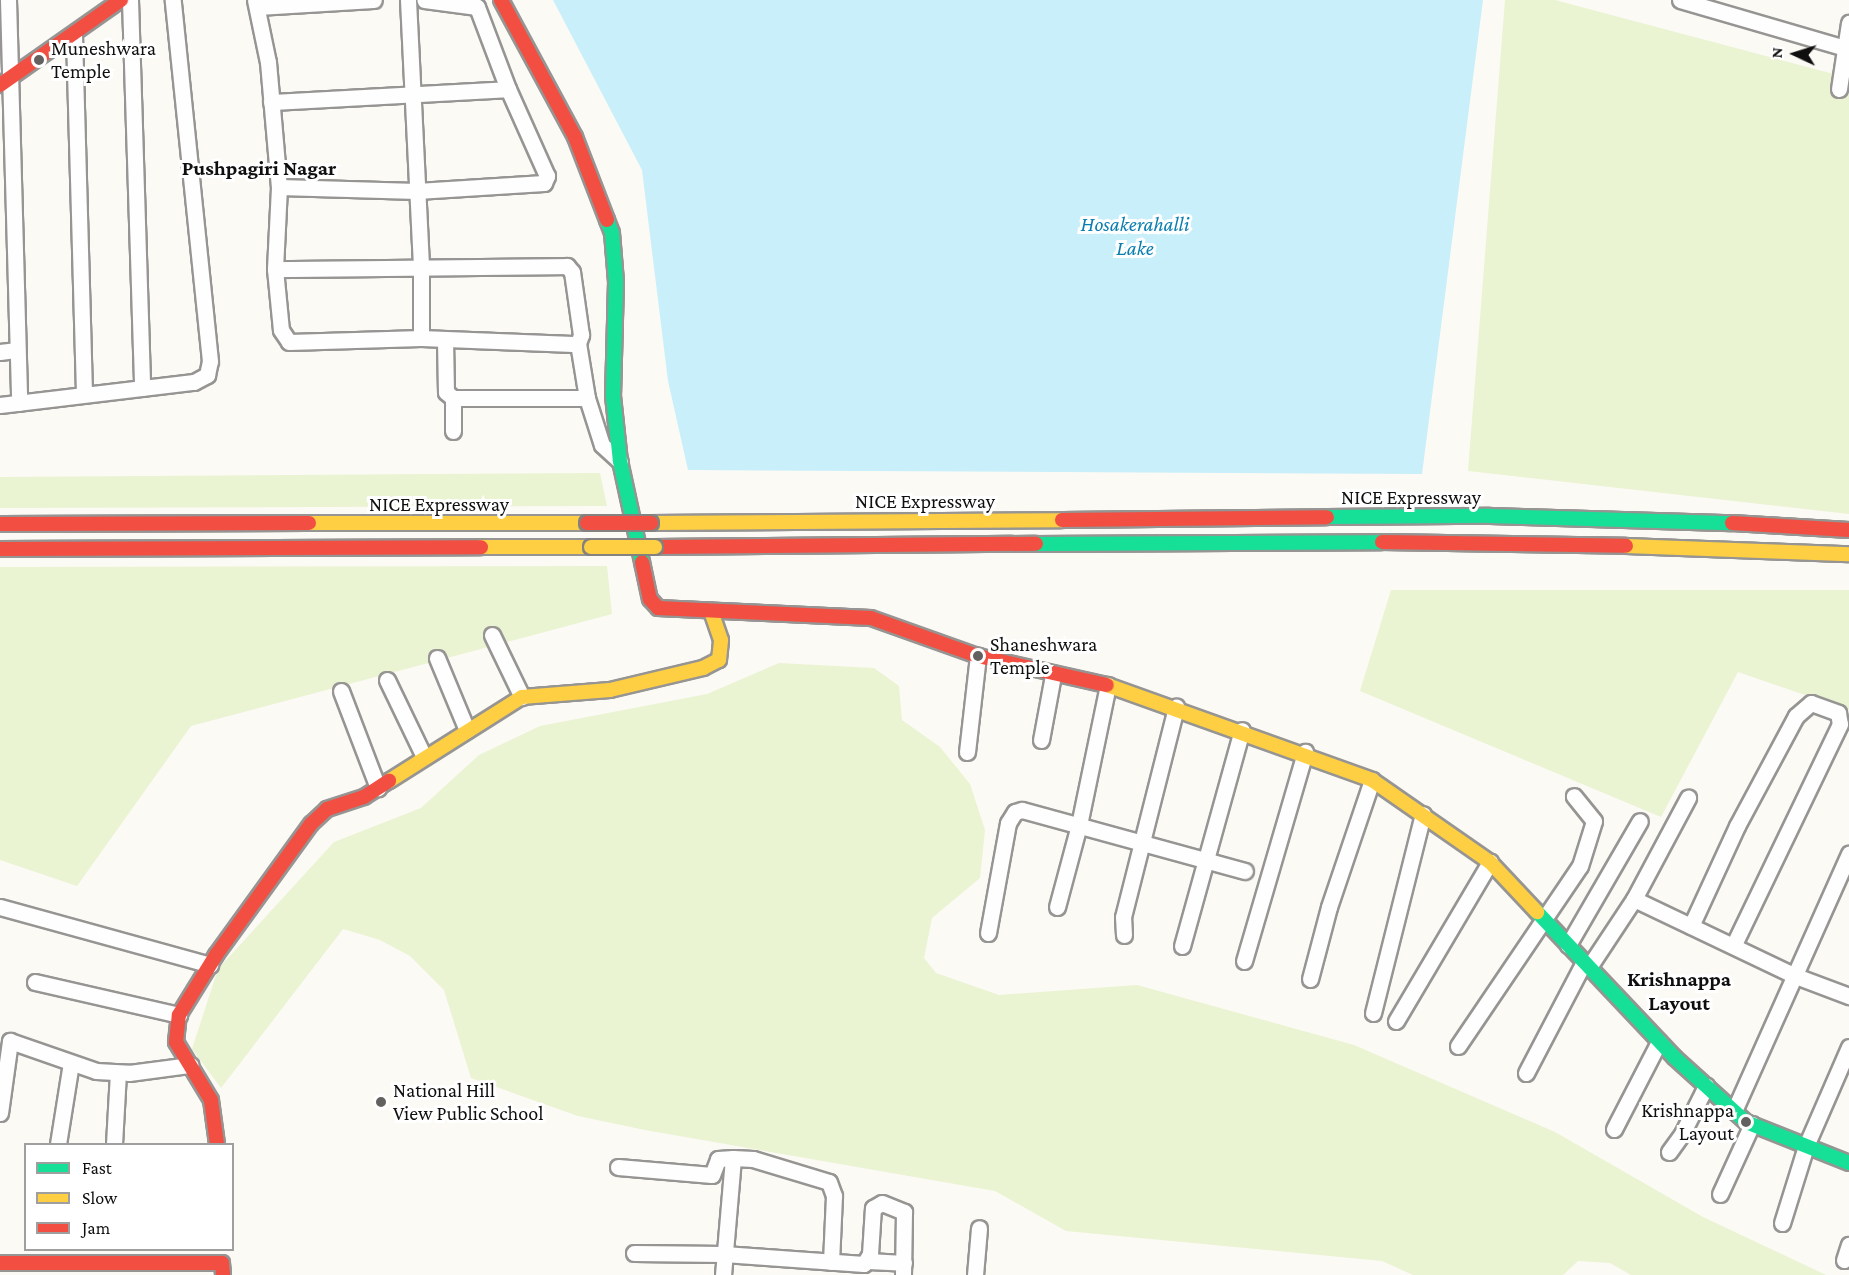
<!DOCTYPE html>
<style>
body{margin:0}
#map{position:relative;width:1849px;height:1275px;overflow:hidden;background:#fcfaf5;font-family:"Crimson Pro",serif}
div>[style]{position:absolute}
.green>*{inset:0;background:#eaf3d2}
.water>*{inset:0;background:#c8effa}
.roads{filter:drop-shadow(2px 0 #969593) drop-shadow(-2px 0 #969593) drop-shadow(0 2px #969593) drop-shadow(0 -2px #969593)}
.street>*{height:15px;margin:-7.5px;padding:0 7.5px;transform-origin:7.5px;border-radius:7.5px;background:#fffefe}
.fast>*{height:14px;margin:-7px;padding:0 7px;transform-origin:7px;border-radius:7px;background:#16e098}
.slow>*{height:14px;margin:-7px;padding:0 7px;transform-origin:7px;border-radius:7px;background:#ffcf43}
.jam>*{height:14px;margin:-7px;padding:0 7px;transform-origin:7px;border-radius:7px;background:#f24e42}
.bridges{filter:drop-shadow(2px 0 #838280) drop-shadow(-2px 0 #838280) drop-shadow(0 2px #838280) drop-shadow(0 -2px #838280)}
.slow-bridge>*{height:14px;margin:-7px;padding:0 7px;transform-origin:7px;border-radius:7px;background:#ffcf43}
.jam-bridge>*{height:14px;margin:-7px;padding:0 7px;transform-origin:7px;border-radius:7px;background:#f24e42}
.dots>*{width:16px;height:16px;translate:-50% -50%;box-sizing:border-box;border:3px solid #fff;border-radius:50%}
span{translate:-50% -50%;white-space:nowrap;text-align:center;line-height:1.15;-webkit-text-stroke:6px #fff;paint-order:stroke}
.poi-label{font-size:20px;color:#0f0f0f}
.left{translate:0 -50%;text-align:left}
.right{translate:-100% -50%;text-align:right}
.street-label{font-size:20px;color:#0f0f0f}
.neighbourhood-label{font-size:21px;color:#0f0f0f;font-weight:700}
.water-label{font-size:21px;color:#0a7eb0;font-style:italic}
.legend{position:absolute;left:24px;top:1143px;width:210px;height:108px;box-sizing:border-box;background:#fff;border:2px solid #9f9f9f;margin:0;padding:8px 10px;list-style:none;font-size:18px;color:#0f0f0f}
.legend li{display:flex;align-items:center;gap:12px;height:30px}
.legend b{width:30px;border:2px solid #9f9f9f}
.north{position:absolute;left:1765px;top:24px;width:60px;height:60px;-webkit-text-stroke:4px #fff;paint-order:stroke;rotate:274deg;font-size:16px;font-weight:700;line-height:24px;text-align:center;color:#0f0f0f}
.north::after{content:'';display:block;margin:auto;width:21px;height:27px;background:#0f0f0f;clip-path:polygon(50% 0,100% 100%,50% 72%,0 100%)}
</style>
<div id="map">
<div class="green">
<div style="clip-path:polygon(1505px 0,1555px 0,1849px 78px,1849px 514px,1468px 471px)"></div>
<div style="clip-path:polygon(600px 473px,607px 506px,0 508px,0 477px)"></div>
<div style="clip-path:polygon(607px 566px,612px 614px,191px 726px,77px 886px,0 860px,0 567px)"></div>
<div style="clip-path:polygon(1391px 590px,1849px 590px,1849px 710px,1738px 672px,1661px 817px,1360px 691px)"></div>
<div style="clip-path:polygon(779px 663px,874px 668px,899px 686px,902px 720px,940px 747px,970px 784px,985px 830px,980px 878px,932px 918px,924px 958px,936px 973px,999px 995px,1137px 985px,1354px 1045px,1555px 1132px,1703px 1217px,1826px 1275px,1631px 1275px,1610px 1263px,1578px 1261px,1563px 1275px,1413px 1275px,1382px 1261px,1066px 1231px,995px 1191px,645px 1130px,578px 1116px,471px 1078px,444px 990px,410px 956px,380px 940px,343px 929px,221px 1088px,192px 1049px,218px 969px,334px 842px,421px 808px,479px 755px,540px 726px,707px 694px)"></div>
</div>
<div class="water">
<div style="clip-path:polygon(553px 0,1483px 0,1422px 474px,688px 470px,668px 381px,642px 170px)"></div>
</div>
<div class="roads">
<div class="street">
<div style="left:8px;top:0;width:403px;rotate:88.4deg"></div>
<div style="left:130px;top:0;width:388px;rotate:88.2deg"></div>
<div style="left:255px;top:0;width:63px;rotate:78.2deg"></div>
<div style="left:268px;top:62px;width:125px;rotate:85deg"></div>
<div style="left:279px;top:187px;width:82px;rotate:92.8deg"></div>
<div style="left:275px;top:269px;width:61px;rotate:84.4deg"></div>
<div style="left:281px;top:330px;width:14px;rotate:56deg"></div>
<div style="left:289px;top:342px;width:132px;rotate:-1.7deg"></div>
<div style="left:421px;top:338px;width:152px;rotate:2.3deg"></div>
<div style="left:573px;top:344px;width:5px;rotate:-11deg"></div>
<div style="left:578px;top:343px;width:9px;rotate:-69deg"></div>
<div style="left:581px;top:335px;width:64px;rotate:-98.1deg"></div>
<div style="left:572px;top:272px;width:8px;rotate:-130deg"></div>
<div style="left:567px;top:266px;width:292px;rotate:179.4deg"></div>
<div style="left:408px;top:0;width:268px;rotate:87.2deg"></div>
<div style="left:421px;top:268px;width:70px;rotate:90deg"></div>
<div style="left:1680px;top:0;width:176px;rotate:16.2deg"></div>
<div style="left:257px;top:7px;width:117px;rotate:-3.4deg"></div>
<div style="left:74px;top:35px;width:359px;rotate:88.4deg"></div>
<div style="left:1839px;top:89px;width:67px;rotate:-81.4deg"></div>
<div style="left:271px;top:102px;width:237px;rotate:-3.1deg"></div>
<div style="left:279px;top:187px;width:138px;rotate:1.7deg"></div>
<div style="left:417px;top:191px;width:127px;rotate:-3.6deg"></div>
<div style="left:544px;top:183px;width:8px;rotate:-67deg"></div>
<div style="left:547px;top:176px;width:95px;rotate:-114.1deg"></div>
<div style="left:508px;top:89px;width:88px;rotate:-110.7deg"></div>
<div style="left:477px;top:7px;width:53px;rotate:-172.5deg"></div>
<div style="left:445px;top:340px;width:52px;rotate:88.9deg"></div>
<div style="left:446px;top:392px;width:9px;rotate:41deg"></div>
<div style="left:453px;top:398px;width:134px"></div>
<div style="left:578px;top:343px;width:56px;rotate:80.7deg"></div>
<div style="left:587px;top:398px;width:49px;rotate:72.3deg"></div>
<div style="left:602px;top:445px;width:24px;rotate:42deg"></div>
<div style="left:0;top:352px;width:17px;rotate:-7deg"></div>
<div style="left:453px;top:398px;width:33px;rotate:90deg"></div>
<div style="left:0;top:405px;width:195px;rotate:-6.8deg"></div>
<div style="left:194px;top:382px;width:15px;rotate:-28deg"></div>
<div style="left:207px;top:375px;width:14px;rotate:-78deg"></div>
<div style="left:210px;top:361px;width:363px;rotate:-95.9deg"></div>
<div style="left:492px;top:635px;width:69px;rotate:64.2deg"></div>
<div style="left:437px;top:658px;width:78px;rotate:67.4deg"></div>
<div style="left:387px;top:680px;width:85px;rotate:64.3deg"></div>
<div style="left:341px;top:691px;width:104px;rotate:69.1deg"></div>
<div style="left:1041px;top:740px;width:66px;rotate:-79.5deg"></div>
<div style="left:967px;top:752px;width:97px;rotate:-83.5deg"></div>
<div style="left:1634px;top:899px;width:176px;rotate:25.5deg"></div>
<div style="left:1793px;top:975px;width:60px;rotate:20.6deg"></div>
<div style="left:0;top:907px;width:218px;rotate:15.4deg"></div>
<div style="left:1057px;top:907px;width:85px;rotate:-75deg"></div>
<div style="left:1079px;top:825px;width:143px;rotate:-78.3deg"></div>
<div style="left:1691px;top:926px;width:110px;rotate:-65.3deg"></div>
<div style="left:1737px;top:826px;width:125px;rotate:-61.8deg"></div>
<div style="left:1796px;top:716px;width:20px;rotate:-41deg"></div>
<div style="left:1811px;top:703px;width:29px;rotate:20deg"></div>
<div style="left:1838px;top:713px;width:11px;rotate:80deg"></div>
<div style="left:1840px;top:724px;width:246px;rotate:115.7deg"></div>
<div style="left:988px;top:933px;width:112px;rotate:-79.7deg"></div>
<div style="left:1008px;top:823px;width:13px;rotate:-58deg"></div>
<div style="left:1015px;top:812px;width:7px;rotate:-16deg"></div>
<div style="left:1022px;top:810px;width:231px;rotate:15.3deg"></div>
<div style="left:1124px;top:935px;width:18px;rotate:-93deg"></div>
<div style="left:1123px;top:917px;width:217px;rotate:-75.8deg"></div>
<div style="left:1568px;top:945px;width:143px;rotate:-59.9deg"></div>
<div style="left:1182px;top:946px;width:224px;rotate:-74.5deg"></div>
<div style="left:1244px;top:961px;width:218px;rotate:-73.7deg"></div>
<div style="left:1589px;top:967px;width:82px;rotate:-56.5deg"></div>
<div style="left:1634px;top:899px;width:115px;rotate:-61.9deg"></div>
<div style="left:1310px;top:979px;width:74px;rotate:-75.2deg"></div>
<div style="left:1329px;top:907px;width:134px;rotate:-71.3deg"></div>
<div style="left:35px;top:982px;width:148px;rotate:12.9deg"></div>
<div style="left:1373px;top:1013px;width:205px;rotate:-75.9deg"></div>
<div style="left:1396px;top:1021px;width:185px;rotate:-59.4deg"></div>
<div style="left:1458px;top:1046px;width:217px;rotate:-55.9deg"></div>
<div style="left:1580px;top:866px;width:47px;rotate:-72.7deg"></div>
<div style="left:1594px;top:821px;width:32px;rotate:-129deg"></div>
<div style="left:1526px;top:1073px;width:125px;rotate:-62.4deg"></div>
<div style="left:1734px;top:1111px;width:282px;rotate:-65.9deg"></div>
<div style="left:0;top:1113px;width:73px;rotate:-82.1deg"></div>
<div style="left:10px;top:1041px;width:91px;rotate:19.2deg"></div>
<div style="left:96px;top:1071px;width:33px;rotate:3deg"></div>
<div style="left:129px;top:1073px;width:62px;rotate:-7.5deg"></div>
<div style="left:1614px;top:1129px;width:98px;rotate:-62.7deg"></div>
<div style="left:58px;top:1144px;width:82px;rotate:-80.9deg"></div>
<div style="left:114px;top:1144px;width:71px;rotate:-86.8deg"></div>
<div style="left:1669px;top:1152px;width:22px;rotate:-54deg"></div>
<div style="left:1682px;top:1134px;width:54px;rotate:-63.4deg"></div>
<div style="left:618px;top:1167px;width:94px;rotate:4.9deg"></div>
<div style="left:712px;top:1175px;width:17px;rotate:-69deg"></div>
<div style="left:718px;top:1159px;width:15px;rotate:-4deg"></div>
<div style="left:733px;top:1158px;width:20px;rotate:3deg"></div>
<div style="left:753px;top:1159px;width:79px;rotate:16.8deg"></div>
<div style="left:829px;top:1182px;width:15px;rotate:70deg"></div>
<div style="left:834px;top:1196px;width:66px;rotate:92.6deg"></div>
<div style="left:1720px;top:1194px;width:77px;rotate:-65.4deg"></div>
<div style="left:1782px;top:1223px;width:81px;rotate:-72.7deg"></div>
<div style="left:1806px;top:1146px;width:108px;rotate:-66.5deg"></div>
<div style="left:634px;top:1253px;width:90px;rotate:0.6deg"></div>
<div style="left:724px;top:1254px;width:140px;rotate:4.1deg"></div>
<div style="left:864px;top:1264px;width:12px;rotate:-59deg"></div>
<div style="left:870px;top:1254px;width:46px;rotate:-86.3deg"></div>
<div style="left:873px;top:1208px;width:10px;rotate:-29deg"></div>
<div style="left:882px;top:1203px;width:24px;rotate:22deg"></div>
<div style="left:904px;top:1212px;width:63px;rotate:90.9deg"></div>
<div style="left:1844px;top:1260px;width:16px;rotate:-72deg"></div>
<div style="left:868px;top:1261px;width:36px;rotate:3deg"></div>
<div style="left:723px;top:1275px;width:117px;rotate:-85.1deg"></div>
<div style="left:975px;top:1275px;width:47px;rotate:-85.1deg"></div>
</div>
<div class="fast">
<div style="left:607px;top:220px;width:14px;rotate:69deg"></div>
<div style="left:612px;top:233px;width:49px;rotate:85.3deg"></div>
<div style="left:616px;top:282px;width:114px;rotate:91.5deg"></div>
<div style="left:613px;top:396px;width:65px;rotate:83.9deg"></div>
<div style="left:620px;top:461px;width:103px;rotate:77.7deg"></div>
<div style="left:1327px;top:517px;width:163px;rotate:-0.4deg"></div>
<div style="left:1490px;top:516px;width:242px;rotate:1.7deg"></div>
<div style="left:1036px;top:544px;width:346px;rotate:-0.3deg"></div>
<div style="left:1537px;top:912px;width:199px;rotate:46.6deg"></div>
<div style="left:1674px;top:1057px;width:97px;rotate:42.1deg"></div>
<div style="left:1746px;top:1122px;width:111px;rotate:21.7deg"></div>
</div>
<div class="slow">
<div style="left:309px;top:523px;width:278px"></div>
<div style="left:651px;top:523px;width:411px;rotate:-0.4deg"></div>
<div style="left:1626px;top:546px;width:223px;rotate:2.1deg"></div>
<div style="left:481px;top:547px;width:110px"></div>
<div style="left:1107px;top:685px;width:282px;rotate:19.7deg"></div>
<div style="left:1372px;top:780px;width:144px;rotate:34.8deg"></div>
<div style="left:1490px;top:862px;width:69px;rotate:46.8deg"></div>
<div style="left:389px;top:781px;width:157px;rotate:-32.3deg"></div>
<div style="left:522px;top:697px;width:88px;rotate:-4.5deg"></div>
<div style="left:610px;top:690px;width:96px;rotate:-13.3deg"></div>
<div style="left:703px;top:668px;width:18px;rotate:-27deg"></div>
<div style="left:719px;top:660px;width:20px;rotate:-84deg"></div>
<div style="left:721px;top:640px;width:31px;rotate:-109deg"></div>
</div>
<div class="jam">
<div style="left:501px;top:0;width:156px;rotate:61.6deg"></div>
<div style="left:575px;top:137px;width:89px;rotate:68.9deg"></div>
<div style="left:0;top:85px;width:148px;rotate:-35.1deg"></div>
<div style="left:1062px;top:520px;width:265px;rotate:-0.6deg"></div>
<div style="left:1732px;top:523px;width:117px;rotate:3.4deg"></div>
<div style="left:0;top:524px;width:309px;rotate:-0.2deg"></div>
<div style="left:1382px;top:542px;width:244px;rotate:0.9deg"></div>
<div style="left:655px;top:547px;width:381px;rotate:-0.5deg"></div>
<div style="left:0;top:549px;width:481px;rotate:-0.2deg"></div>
<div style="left:642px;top:562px;width:38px;rotate:78deg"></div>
<div style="left:650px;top:599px;width:12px;rotate:48deg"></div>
<div style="left:658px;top:608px;width:213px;rotate:2.7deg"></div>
<div style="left:871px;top:618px;width:114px;rotate:19.6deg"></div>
<div style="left:978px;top:656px;width:132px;rotate:12.7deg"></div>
<div style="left:217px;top:1144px;width:44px;rotate:-97.8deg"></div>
<div style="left:211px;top:1100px;width:68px;rotate:-121.1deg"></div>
<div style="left:176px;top:1042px;width:27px;rotate:-84deg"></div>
<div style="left:179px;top:1015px;width:70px;rotate:-58.3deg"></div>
<div style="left:216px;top:955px;width:162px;rotate:-54.1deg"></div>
<div style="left:311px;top:824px;width:22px;rotate:-43deg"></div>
<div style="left:327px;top:809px;width:39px;rotate:-18deg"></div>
<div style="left:364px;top:797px;width:30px;rotate:-33deg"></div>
<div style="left:0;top:1263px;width:222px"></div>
<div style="left:222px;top:1263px;width:12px;rotate:85deg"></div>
</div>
</div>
<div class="bridges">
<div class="slow-bridge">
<div style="left:591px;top:547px;width:64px"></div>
</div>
<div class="jam-bridge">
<div style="left:587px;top:523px;width:64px"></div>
</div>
</div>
<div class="dots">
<div style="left:39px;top:60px;background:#626160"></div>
<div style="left:978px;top:656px;background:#626160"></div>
<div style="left:381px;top:1102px;background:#626160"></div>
<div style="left:1746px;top:1122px;background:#626160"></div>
</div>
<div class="poi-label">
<span class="left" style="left:51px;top:60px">Muneshwara<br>Temple</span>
<span class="left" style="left:990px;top:656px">Shaneshwara<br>Temple</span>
<span class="left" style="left:393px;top:1102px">National Hill<br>View Public School</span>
<span class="right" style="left:1734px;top:1122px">Krishnappa<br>Layout</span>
</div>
<div class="street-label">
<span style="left:1411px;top:497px">NICE Expressway</span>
<span style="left:925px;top:501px">NICE Expressway</span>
<span style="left:439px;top:504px">NICE Expressway</span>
</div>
<div class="neighbourhood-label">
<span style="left:259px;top:168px">Pushpagiri Nagar</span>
<span style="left:1679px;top:991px">Krishnappa<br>Layout</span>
</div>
<div class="water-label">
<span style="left:1135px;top:236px">Hosakerahalli<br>Lake</span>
</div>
<ul class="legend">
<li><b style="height:8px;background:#16e098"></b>Fast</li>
<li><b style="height:8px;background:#ffcf43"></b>Slow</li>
<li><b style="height:8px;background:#f24e42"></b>Jam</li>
</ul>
<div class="north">N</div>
</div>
